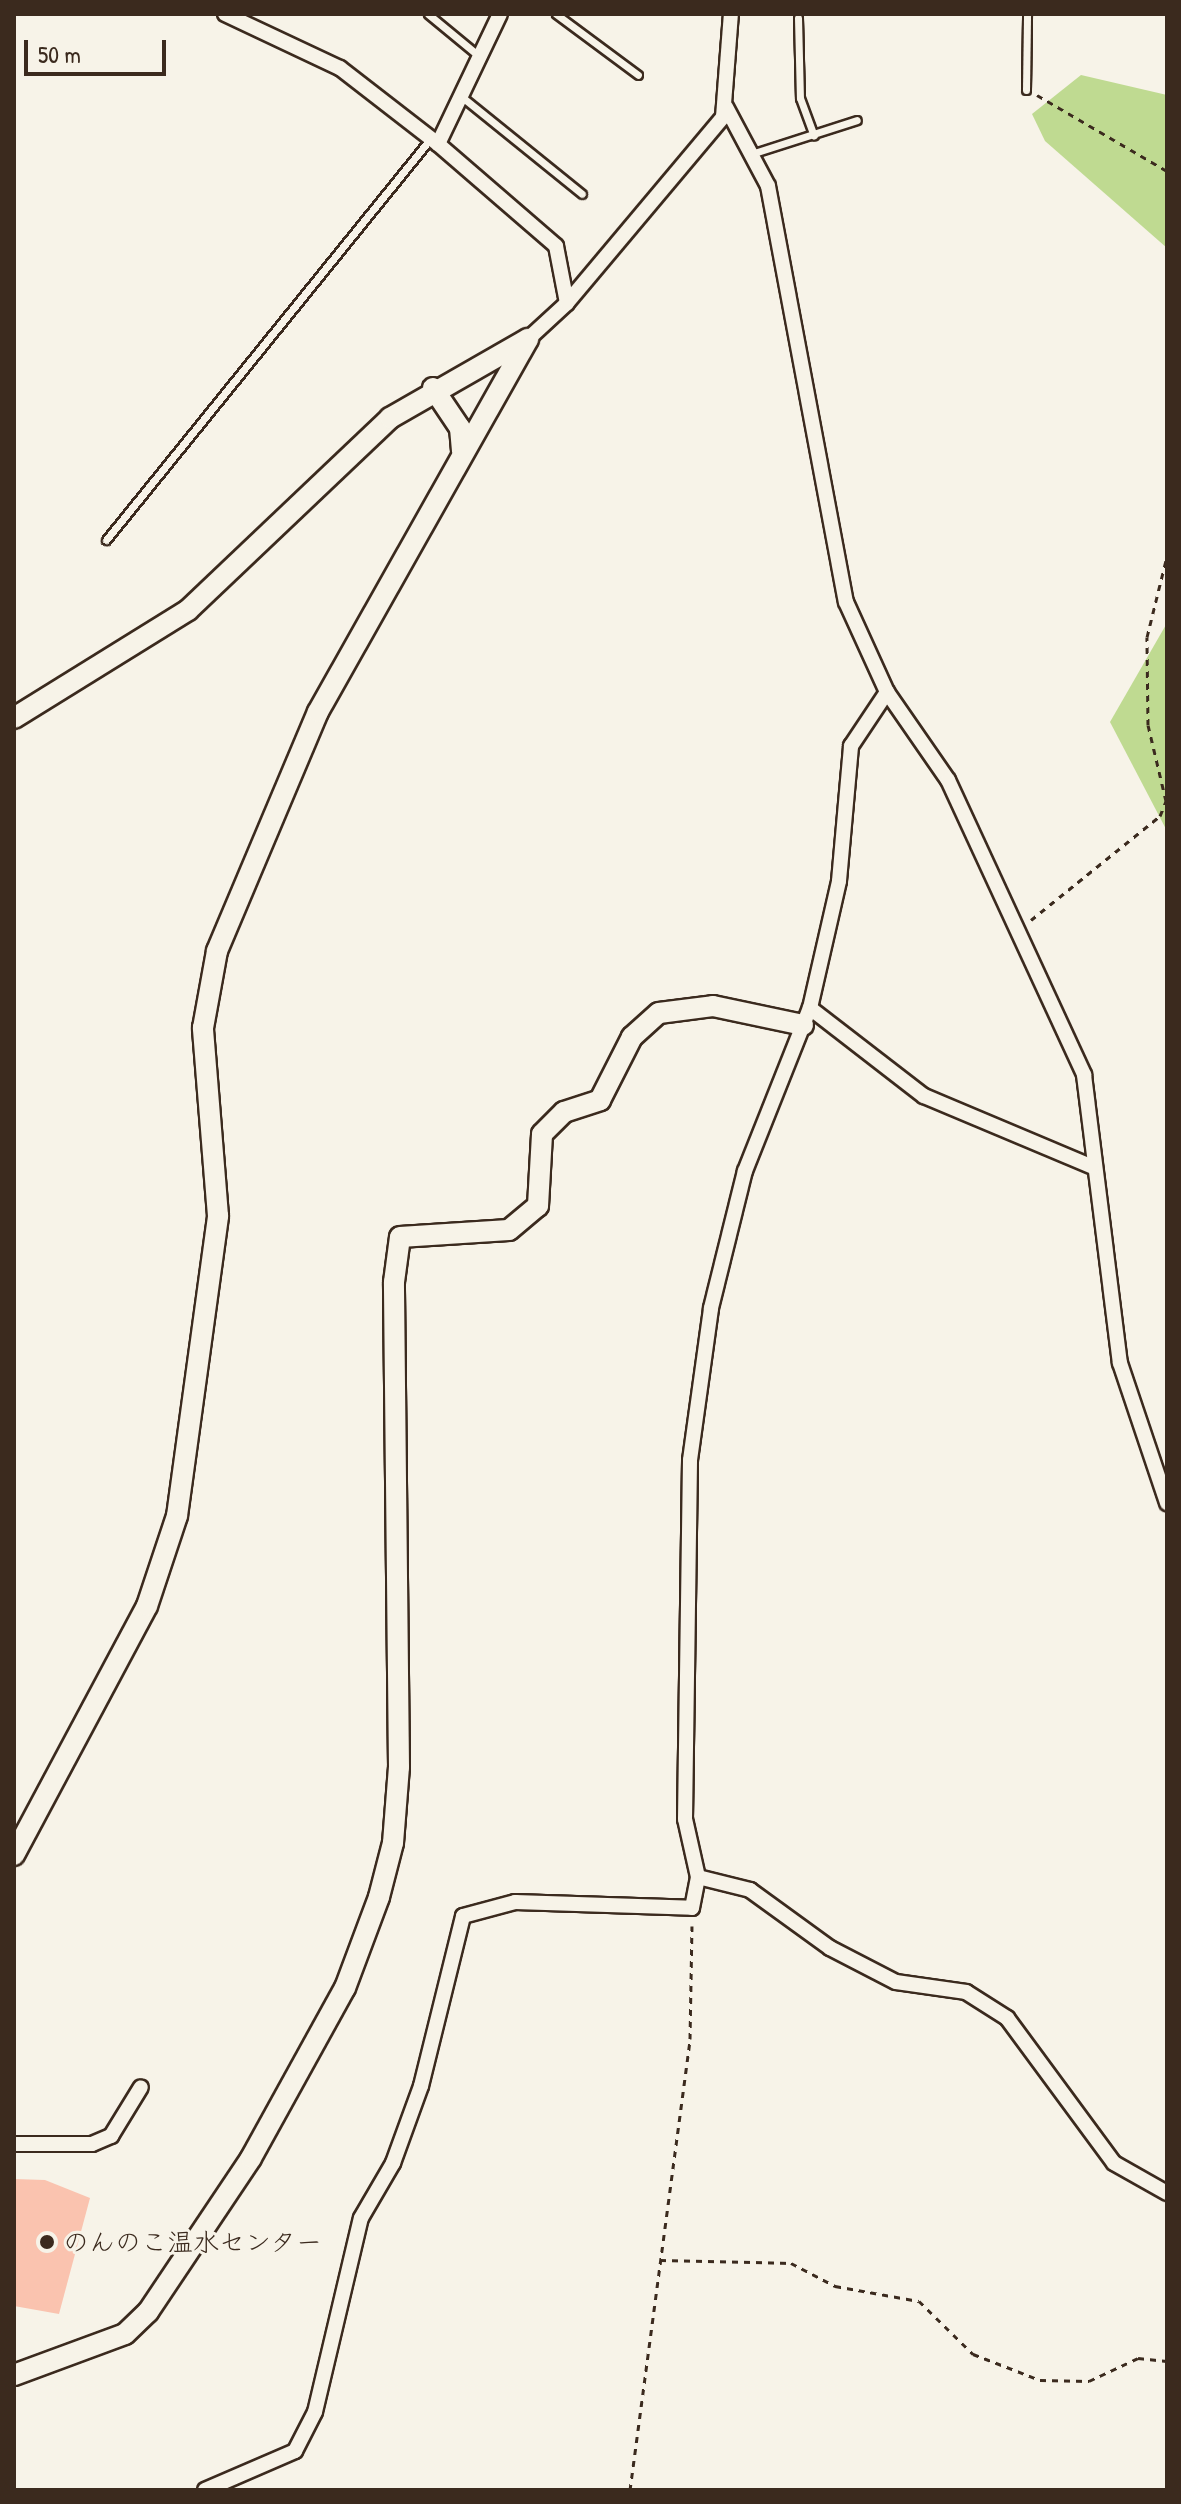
<!DOCTYPE html>
<meta charset="utf-8">
<style>
body{margin:0}
#map{position:relative;width:1181px;height:2504px;overflow:hidden;background:#f7f3e8;font-family:"Patrick Hand","Klee One",sans-serif}
div>[style]{position:absolute}
.green>*{inset:0;background:#bfda91}
.building>*{inset:0;background:#fac3af}
.path>*{height:3px;margin-top:-1.5px;transform-origin:0;background:repeating-linear-gradient(90deg,#3b2a1e 0 6px,transparent 0 12px)}
.roads{filter:drop-shadow(2px 0 #3b2a1e) drop-shadow(-2px 0 #3b2a1e) drop-shadow(0 2px #3b2a1e) drop-shadow(0 -2px #3b2a1e)}
.lane>*{height:7px;margin:-3.5px;padding:0 3.5px;transform-origin:3.5px;border-radius:3.5px;background:#f7f3e8}
.street>*{height:14px;margin:-7px;padding:0 7px;transform-origin:7px;border-radius:7px;background:#f7f3e8}
.secondary>*{height:20px;margin:-10px;padding:0 10px;transform-origin:10px;border-radius:10px;background:#f7f3e8}
.dots>*{width:22px;height:22px;translate:-50% -50%;box-sizing:border-box;border:4px solid #f7f3e8;border-radius:50%}
span{translate:-50% -50%;white-space:nowrap;text-align:center;line-height:1.15;-webkit-text-stroke:6px #f7f3e8;paint-order:stroke}
.poi-label{font-size:26px;color:#3b2a1e}
.left{translate:0 -50%;text-align:left}
.frame{position:absolute;inset:0;border:16px solid #3b2a1e;pointer-events:none}
.scale{position:absolute;left:24px;top:40px;width:142px;height:36px;box-sizing:border-box;border:4px solid #3b2a1e;border-top:0;padding-left:10px;font-size:24px;line-height:28px;white-space:nowrap;color:#3b2a1e;-webkit-text-stroke:6px #f7f3e8;paint-order:stroke}
</style>
<div id="map">
<div class="green">
<div style="clip-path:polygon(1081px 75px,1167px 95px,1167px 248px,1045px 141px,1032px 114px)"></div>
<div style="clip-path:polygon(1167px 623px,1167px 831px,1110px 722px)"></div>
</div>
<div class="building">
<div style="clip-path:polygon(14px 2179px,45px 2180px,90px 2198px,59px 2314px,14px 2306px)"></div>
</div>
<div class="path">
<div style="left:1037px;top:95px;width:151px;rotate:30.3deg"></div>
<div style="left:1031px;top:920px;width:166px;rotate:-38.9deg"></div>
<div style="left:1160px;top:816px;width:16px;rotate:-68deg"></div>
<div style="left:1166px;top:801px;width:78px;rotate:-103.3deg"></div>
<div style="left:1148px;top:725px;width:88px;rotate:-90.7deg"></div>
<div style="left:1147px;top:637px;width:83px;rotate:-76.1deg"></div>
<div style="left:660px;top:2260px;width:131px;rotate:1.3deg"></div>
<div style="left:791px;top:2263px;width:50px;rotate:27.6deg"></div>
<div style="left:835px;top:2286px;width:85px;rotate:10.1deg"></div>
<div style="left:919px;top:2301px;width:76px;rotate:44.5deg"></div>
<div style="left:973px;top:2354px;width:72px;rotate:21.2deg"></div>
<div style="left:1040px;top:2380px;width:49px;rotate:1.2deg"></div>
<div style="left:1089px;top:2381px;width:54px;rotate:-25.1deg"></div>
<div style="left:1138px;top:2358px;width:29px;rotate:6deg"></div>
<div style="left:630px;top:2490px;width:455px;rotate:-82.4deg"></div>
<div style="left:690px;top:2039px;width:113px;rotate:-89deg"></div>
</div>
<div class="roads">
<div class="lane">
<div style="left:428px;top:14px;width:66px;rotate:39.5deg"></div>
<div style="left:556px;top:14px;width:102px;rotate:36.6deg"></div>
<div style="left:798px;top:18px;width:80px;rotate:88.6deg"></div>
<div style="left:800px;top:98px;width:40px;rotate:69.8deg"></div>
<div style="left:1026px;top:90px;width:76px;rotate:-89.2deg"></div>
<div style="left:462px;top:97px;width:154px;rotate:38.9deg"></div>
<div style="left:751px;top:154px;width:111px;rotate:-17.8deg"></div>
<div style="left:106px;top:540px;width:517px;rotate:-51.05deg"></div>
</div>
<div class="street">
<div style="left:225px;top:14px;width:127px;rotate:25.2deg"></div>
<div style="left:340px;top:68px;width:124px;rotate:37.8deg"></div>
<div style="left:438px;top:144px;width:156px;rotate:40.8deg"></div>
<div style="left:556px;top:246px;width:58px;rotate:79.1deg"></div>
<div style="left:726px;top:107px;width:89px;rotate:62deg"></div>
<div style="left:768px;top:186px;width:423px;rotate:79.4deg"></div>
<div style="left:846px;top:602px;width:99px;rotate:65.5deg"></div>
<div style="left:887px;top:692px;width:107px;rotate:55.3deg"></div>
<div style="left:948px;top:780px;width:325px;rotate:65.2deg"></div>
<div style="left:1084px;top:1075px;width:290px;rotate:82.9deg"></div>
<div style="left:1120px;top:1363px;width:148px;rotate:71.4deg"></div>
<div style="left:438px;top:144px;width:144px;rotate:-64.5deg"></div>
<div style="left:528px;top:339px;width:53px;rotate:-42.7deg"></div>
<div style="left:567px;top:303px;width:243px;rotate:-50deg"></div>
<div style="left:723px;top:117px;width:103px;rotate:-85.6deg"></div>
<div style="left:810px;top:1008px;width:144px;rotate:37.7deg"></div>
<div style="left:924px;top:1096px;width:183px;rotate:22.8deg"></div>
<div style="left:698px;top:1877px;width:54px;rotate:14deg"></div>
<div style="left:750px;top:1890px;width:99px;rotate:35.9deg"></div>
<div style="left:830px;top:1948px;width:74px;rotate:27.3deg"></div>
<div style="left:896px;top:1982px;width:71px;rotate:8.1deg"></div>
<div style="left:966px;top:1992px;width:49px;rotate:32.4deg"></div>
<div style="left:1007px;top:2018px;width:180px;rotate:53.6deg"></div>
<div style="left:1114px;top:2163px;width:61px;rotate:29.5deg"></div>
<div style="left:14px;top:2144px;width:78px"></div>
<div style="left:92px;top:2144px;width:21px;rotate:-23deg"></div>
<div style="left:111px;top:2136px;width:57px;rotate:-58.5deg"></div>
<div style="left:205px;top:2490px;width:98px;rotate:-23.4deg"></div>
<div style="left:295px;top:2451px;width:44px;rotate:-62.9deg"></div>
<div style="left:315px;top:2412px;width:199px;rotate:-76.7deg"></div>
<div style="left:361px;top:2218px;width:64px;rotate:-59.8deg"></div>
<div style="left:393px;top:2163px;width:82px;rotate:-70deg"></div>
<div style="left:421px;top:2086px;width:175px;rotate:-76.1deg"></div>
<div style="left:463px;top:1916px;width:54px;rotate:-15.1deg"></div>
<div style="left:515px;top:1902px;width:177px;rotate:1.9deg"></div>
<div style="left:692px;top:1908px;width:32px;rotate:-79deg"></div>
<div style="left:698px;top:1877px;width:59px;rotate:-102.6deg"></div>
<div style="left:685px;top:1819px;width:359px;rotate:-89.2deg"></div>
<div style="left:690px;top:1460px;width:153px;rotate:-82.1deg"></div>
<div style="left:711px;top:1308px;width:141px;rotate:-76.1deg"></div>
<div style="left:745px;top:1171px;width:175px;rotate:-68.3deg"></div>
<div style="left:810px;top:1008px;width:130px;rotate:-77.1deg"></div>
<div style="left:839px;top:881px;width:136px;rotate:-84.9deg"></div>
<div style="left:851px;top:746px;width:65px;rotate:-56.3deg"></div>
</div>
<div class="secondary">
<div style="left:433px;top:388px;width:48px;rotate:56deg"></div>
<div style="left:460px;top:428px;width:23px;rotate:85deg"></div>
<div style="left:14px;top:718px;width:205px;rotate:-31.8deg"></div>
<div style="left:188px;top:610px;width:279px;rotate:-43.5deg"></div>
<div style="left:390px;top:418px;width:159px;rotate:-29.8deg"></div>
<div style="left:14px;top:1855px;width:282px;rotate:-61.9deg"></div>
<div style="left:147px;top:1606px;width:95px;rotate:-71.6deg"></div>
<div style="left:177px;top:1516px;width:303px;rotate:-82.2deg"></div>
<div style="left:218px;top:1216px;width:189px;rotate:-94.6deg"></div>
<div style="left:203px;top:1028px;width:78px;rotate:-79.7deg"></div>
<div style="left:217px;top:951px;width:259px;rotate:-67.1deg"></div>
<div style="left:318px;top:712px;width:428px;rotate:-60.6deg"></div>
<div style="left:14px;top:2375px;width:118px;rotate:-20.3deg"></div>
<div style="left:125px;top:2334px;width:32px;rotate:-44deg"></div>
<div style="left:148px;top:2312px;width:185px;rotate:-56.2deg"></div>
<div style="left:251px;top:2158px;width:194px;rotate:-61.1deg"></div>
<div style="left:345px;top:1988px;width:97px;rotate:-69.5deg"></div>
<div style="left:379px;top:1897px;width:56px;rotate:-75.5deg"></div>
<div style="left:393px;top:1843px;width:76px;rotate:-85.5deg"></div>
<div style="left:399px;top:1767px;width:485px;rotate:-90.6deg"></div>
<div style="left:394px;top:1282px;width:45px;rotate:-82.4deg"></div>
<div style="left:400px;top:1237px;width:109px;rotate:-3.7deg"></div>
<div style="left:509px;top:1230px;width:38px;rotate:-40deg"></div>
<div style="left:538px;top:1206px;width:72px;rotate:-86.8deg"></div>
<div style="left:542px;top:1134px;width:31px;rotate:-45deg"></div>
<div style="left:564px;top:1112px;width:38px;rotate:-18deg"></div>
<div style="left:600px;top:1100px;width:71px;rotate:-63.1deg"></div>
<div style="left:632px;top:1037px;width:36px;rotate:-42deg"></div>
<div style="left:659px;top:1013px;width:54px;rotate:-7.4deg"></div>
<div style="left:713px;top:1006px;width:92px;rotate:11.9deg"></div>
</div>
</div>
<div class="dots">
<div style="left:47px;top:2242px;background:#3b2a1e"></div>
</div>
<div class="poi-label">
<span class="left" style="left:63px;top:2242px">のんのこ温水センター</span>
</div>
<div class="frame"></div>
<div class="scale">50 m</div>
</div>
